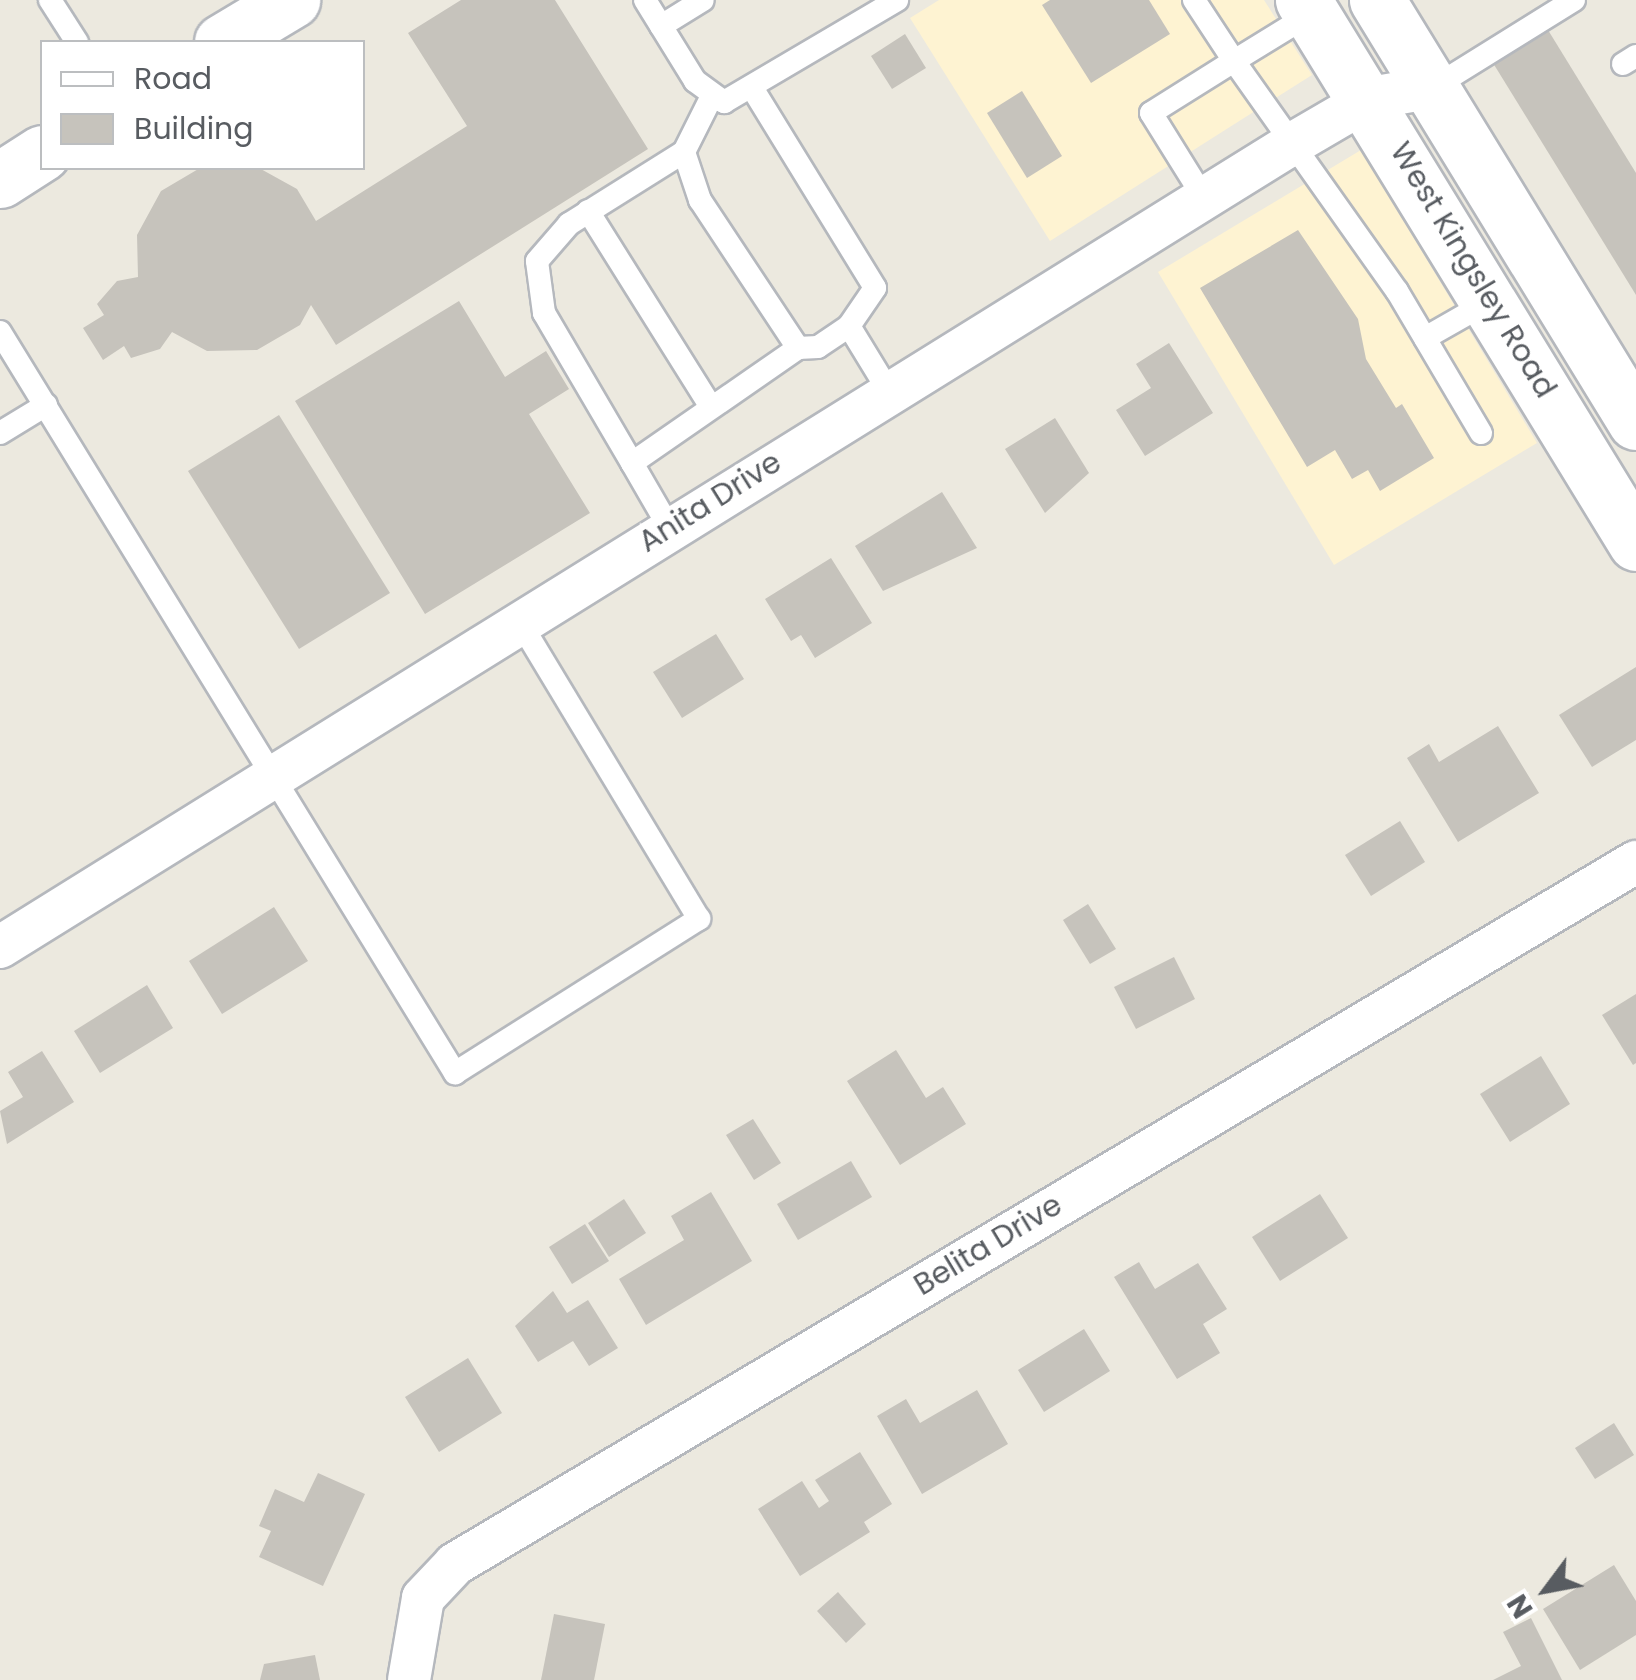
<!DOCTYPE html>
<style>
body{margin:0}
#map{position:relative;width:1636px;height:1680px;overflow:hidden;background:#ece9df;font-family:Poppins,sans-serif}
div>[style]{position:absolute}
.commercial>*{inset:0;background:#fef3d2}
.building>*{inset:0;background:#c6c3bc}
.roads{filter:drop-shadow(2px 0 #b5b8bd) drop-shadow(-2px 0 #b5b8bd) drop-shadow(0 2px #b5b8bd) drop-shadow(0 -2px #b5b8bd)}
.service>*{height:22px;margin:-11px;padding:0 11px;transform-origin:11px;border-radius:11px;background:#fff}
.minor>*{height:42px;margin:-21px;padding:0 21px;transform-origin:21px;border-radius:21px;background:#fff}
.tertiary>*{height:55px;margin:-27.5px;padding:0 27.5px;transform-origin:27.5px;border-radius:27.5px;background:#fff}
.secondary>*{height:55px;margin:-27.5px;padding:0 27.5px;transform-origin:27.5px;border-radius:27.5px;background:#fff}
span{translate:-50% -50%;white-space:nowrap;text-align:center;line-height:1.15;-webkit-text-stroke:8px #fff;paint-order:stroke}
.street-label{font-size:30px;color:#585c61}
.legend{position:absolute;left:40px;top:40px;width:325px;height:130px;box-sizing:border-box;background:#fff;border:2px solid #bcbec0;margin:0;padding:12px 18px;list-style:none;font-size:30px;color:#585c61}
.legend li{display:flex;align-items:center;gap:20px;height:50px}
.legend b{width:50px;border:2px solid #bcbec0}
.north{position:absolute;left:1496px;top:1540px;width:100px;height:100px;-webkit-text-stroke:8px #fff;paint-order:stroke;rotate:238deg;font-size:28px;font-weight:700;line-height:40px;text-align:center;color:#585c61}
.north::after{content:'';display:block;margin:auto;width:35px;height:45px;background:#585c61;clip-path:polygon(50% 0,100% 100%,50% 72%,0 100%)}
</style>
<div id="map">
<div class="commercial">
<div style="clip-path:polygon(939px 0,1264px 0,1312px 75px,1050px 241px,910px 18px)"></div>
<div style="clip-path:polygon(1361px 150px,1537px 443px,1334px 565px,1158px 272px)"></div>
</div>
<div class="building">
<div style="clip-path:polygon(461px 0,555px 0,648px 149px,336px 345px,311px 305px,300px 325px,257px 350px,207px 351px,172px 332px,160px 349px,131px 358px,124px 346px,103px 360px,83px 328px,104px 315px,97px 304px,117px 281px,138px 277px,137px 235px,161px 191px,200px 168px,259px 168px,297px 189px,316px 221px,467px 126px,408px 33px)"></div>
<div style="clip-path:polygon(1050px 0,1149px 0,1170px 34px,1091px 83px,1042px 5px)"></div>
<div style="clip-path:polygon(1548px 30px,1636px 173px,1636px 295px,1493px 63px)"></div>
<div style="clip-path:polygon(905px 34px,926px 68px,892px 89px,871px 56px)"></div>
<div style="clip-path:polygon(1022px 91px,1062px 156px,1027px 178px,987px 113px)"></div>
<div style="clip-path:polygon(1298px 230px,1358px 319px,1366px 359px,1396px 408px,1402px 404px,1434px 458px,1380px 491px,1368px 470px,1352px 479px,1335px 450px,1307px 467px,1200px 288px)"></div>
<div style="clip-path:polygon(459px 301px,505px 377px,546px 351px,569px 389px,529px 414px,590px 513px,425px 614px,295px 401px)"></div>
<div style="clip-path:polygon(1169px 343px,1213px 413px,1145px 456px,1116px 410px,1151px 388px,1136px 364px)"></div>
<div style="clip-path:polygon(279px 415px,390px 593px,299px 649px,188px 471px)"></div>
<div style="clip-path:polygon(1055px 418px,1089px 473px,1045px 513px,1005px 449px)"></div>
<div style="clip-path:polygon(942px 492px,977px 548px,883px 591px,855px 546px)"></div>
<div style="clip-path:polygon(831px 558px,872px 623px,815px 658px,801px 635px,791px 641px,765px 599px)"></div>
<div style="clip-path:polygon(716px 634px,744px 679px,682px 718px,653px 672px)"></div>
<div style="clip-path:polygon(1636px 667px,1636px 740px,1592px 767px,1559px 715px)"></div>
<div style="clip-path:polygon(1498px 726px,1539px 793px,1458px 842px,1407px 758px,1429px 744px,1439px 762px)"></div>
<div style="clip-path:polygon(1400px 821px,1425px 862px,1371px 896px,1345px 855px)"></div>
<div style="clip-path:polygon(1088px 904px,1116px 949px,1090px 964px,1063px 920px)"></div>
<div style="clip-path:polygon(274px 907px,308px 961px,222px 1014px,189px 961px)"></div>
<div style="clip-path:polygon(1174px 957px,1195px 999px,1136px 1029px,1114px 987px)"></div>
<div style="clip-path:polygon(147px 985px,173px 1028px,100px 1073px,74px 1031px)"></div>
<div style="clip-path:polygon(1636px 994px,1636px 1063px,1633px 1065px,1602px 1015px)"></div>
<div style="clip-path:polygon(896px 1050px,926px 1098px,943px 1087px,966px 1124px,900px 1165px,847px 1081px)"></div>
<div style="clip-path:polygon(42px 1051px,74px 1102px,7px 1144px,0 1111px,23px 1097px,8px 1072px)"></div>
<div style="clip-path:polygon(1541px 1056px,1570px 1104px,1510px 1142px,1480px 1094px)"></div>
<div style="clip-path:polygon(753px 1119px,781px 1163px,754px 1180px,726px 1135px)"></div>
<div style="clip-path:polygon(851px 1161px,872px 1197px,798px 1240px,777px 1204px)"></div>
<div style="clip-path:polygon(711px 1192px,752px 1261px,646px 1325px,619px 1279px,684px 1240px,671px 1216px)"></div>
<div style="clip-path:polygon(1320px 1194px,1348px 1238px,1280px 1281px,1252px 1237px)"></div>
<div style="clip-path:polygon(624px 1199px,646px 1233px,609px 1257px,588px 1223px)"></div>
<div style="clip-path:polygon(585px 1224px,609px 1261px,572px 1284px,549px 1247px)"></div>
<div style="clip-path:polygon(1139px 1262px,1155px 1289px,1198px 1263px,1227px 1309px,1203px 1324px,1220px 1353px,1177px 1379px,1114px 1277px)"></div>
<div style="clip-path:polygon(553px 1291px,567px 1313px,588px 1300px,618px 1348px,589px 1366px,573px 1341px,538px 1362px,515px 1326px)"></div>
<div style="clip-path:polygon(1084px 1329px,1110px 1371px,1044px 1412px,1018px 1370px)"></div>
<div style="clip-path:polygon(468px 1358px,502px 1413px,439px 1452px,405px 1397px)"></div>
<div style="clip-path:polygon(977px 1390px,1008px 1444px,922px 1494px,877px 1416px,906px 1399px,920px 1423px)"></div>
<div style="clip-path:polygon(1614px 1423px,1634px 1455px,1595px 1479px,1575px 1448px)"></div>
<div style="clip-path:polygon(860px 1452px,892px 1504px,864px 1522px,870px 1532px,800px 1576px,758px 1509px,802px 1481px,819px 1508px,829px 1501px,815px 1480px)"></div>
<div style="clip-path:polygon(318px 1473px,365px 1494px,323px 1586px,259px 1557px,271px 1531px,259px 1526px,275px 1489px,304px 1502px)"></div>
<div style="clip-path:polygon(1614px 1565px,1636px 1601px,1636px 1635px,1580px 1670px,1543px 1609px)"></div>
<div style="clip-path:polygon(838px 1592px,866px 1624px,846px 1643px,817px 1611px)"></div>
<div style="clip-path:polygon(554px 1614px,605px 1624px,594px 1680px,541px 1680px)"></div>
<div style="clip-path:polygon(1531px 1618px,1562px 1680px,1493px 1680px,1521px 1666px,1503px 1632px)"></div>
<div style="clip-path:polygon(315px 1655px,320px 1680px,260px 1680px,264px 1664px)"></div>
</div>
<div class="roads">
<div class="service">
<div style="left:50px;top:0;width:50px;rotate:57.3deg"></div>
<div style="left:645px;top:0;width:95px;rotate:58.3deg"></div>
<div style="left:695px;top:81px;width:36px;rotate:36deg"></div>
<div style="left:724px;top:102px;width:201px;rotate:-30.5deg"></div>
<div style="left:1194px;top:0;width:73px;rotate:56.7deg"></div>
<div style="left:1234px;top:61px;width:92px;rotate:-31.6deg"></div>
<div style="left:661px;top:26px;width:49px;rotate:-31.8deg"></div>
<div style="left:1623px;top:64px;width:15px;rotate:-32deg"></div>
<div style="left:1434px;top:87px;width:165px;rotate:-31.9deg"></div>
<div style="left:754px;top:91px;width:231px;rotate:58.4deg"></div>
<div style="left:875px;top:288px;width:46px;rotate:124.4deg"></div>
<div style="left:849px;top:326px;width:75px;rotate:58.6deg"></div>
<div style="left:710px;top:100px;width:58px;rotate:116.6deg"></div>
<div style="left:684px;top:152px;width:51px;rotate:71.6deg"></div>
<div style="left:700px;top:200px;width:178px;rotate:56.5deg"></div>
<div style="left:798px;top:348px;width:20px;rotate:-3deg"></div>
<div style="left:818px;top:347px;width:37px;rotate:-34deg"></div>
<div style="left:1204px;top:198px;width:100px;rotate:-121.9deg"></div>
<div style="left:1151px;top:113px;width:98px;rotate:-32.1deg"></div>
<div style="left:1234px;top:61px;width:282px;rotate:54.7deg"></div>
<div style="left:1397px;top:291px;width:165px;rotate:59.4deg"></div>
<div style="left:588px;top:211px;width:231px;rotate:57.9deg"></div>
<div style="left:0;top:332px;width:870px;rotate:58.45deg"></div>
<div style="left:455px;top:1073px;width:289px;rotate:-32.3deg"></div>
<div style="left:699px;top:919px;width:348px;rotate:-121.1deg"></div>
<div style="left:1425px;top:338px;width:73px;rotate:-29.7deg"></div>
<div style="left:0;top:433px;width:54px;rotate:-31.3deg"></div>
<div style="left:632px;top:463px;width:174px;rotate:-120.4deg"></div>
<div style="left:544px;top:313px;width:52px;rotate:-97.7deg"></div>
<div style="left:537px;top:261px;width:49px;rotate:-49.1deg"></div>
<div style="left:569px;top:224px;width:136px;rotate:-32.1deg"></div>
<div style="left:669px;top:527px;width:74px;rotate:-120deg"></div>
<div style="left:632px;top:463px;width:202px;rotate:-34.7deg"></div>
</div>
<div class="minor">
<div style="left:0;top:947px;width:1515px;rotate:-31.87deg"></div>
<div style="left:1287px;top:147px;width:97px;rotate:-30.3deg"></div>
<div style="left:1371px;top:98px;width:64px;rotate:-9.9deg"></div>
<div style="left:409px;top:1680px;width:83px;rotate:-80.3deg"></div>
<div style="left:423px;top:1598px;width:47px;rotate:-46.7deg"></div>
<div style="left:455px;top:1564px;width:1374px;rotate:-30.73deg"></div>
</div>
<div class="tertiary">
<div style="left:222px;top:42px;width:82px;rotate:-31deg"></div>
<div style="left:0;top:180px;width:50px;rotate:-32.7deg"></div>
</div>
<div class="secondary">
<div style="left:1303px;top:0;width:637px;rotate:58.48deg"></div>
<div style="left:1377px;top:0;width:495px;rotate:58.5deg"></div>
</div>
</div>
<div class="street-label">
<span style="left:1473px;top:270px;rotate:59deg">West Kingsley Road</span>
<span style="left:710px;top:502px;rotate:-32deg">Anita Drive</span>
<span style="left:988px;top:1245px;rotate:-31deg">Belita Drive</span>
</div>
<ul class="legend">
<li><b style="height:12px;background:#fff"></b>Road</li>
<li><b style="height:28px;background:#c6c3bc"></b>Building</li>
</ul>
<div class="north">N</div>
</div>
